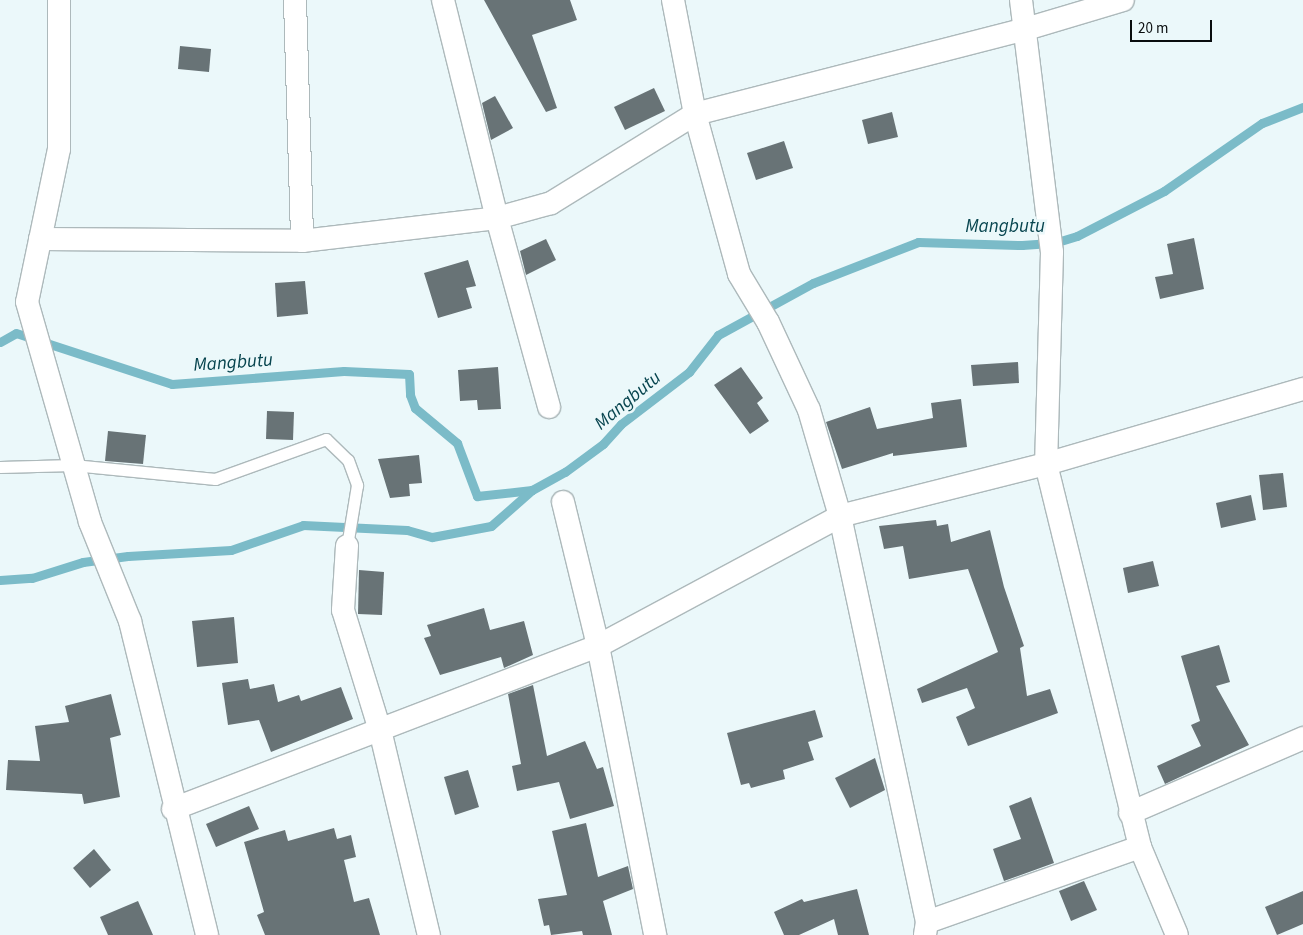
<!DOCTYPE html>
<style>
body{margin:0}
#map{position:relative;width:1303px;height:935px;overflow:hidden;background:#ebf8fa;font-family:"Source Sans 3",sans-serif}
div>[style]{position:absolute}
.stream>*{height:9px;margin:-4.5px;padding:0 4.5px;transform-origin:4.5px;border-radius:4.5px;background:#7bbbc8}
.building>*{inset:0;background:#687376}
.roads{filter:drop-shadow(1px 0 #adb9bb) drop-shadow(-1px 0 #adb9bb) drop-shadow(0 1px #adb9bb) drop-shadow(0 -1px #adb9bb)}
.lane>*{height:11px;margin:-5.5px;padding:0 5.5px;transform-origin:5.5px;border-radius:5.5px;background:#fff}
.street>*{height:22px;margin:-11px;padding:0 11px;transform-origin:11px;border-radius:11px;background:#fff}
span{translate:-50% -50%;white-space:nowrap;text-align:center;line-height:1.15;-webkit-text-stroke:5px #ebf8fa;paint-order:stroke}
.water-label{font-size:19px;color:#08454f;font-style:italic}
.scale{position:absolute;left:1130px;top:20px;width:82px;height:22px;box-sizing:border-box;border:2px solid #090d0e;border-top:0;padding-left:6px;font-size:15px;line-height:18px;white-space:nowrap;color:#090d0e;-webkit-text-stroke:4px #ebf8fa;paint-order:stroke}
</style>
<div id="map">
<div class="stream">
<div style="left:0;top:342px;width:18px;rotate:-29deg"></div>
<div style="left:16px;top:333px;width:164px;rotate:18.1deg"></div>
<div style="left:172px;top:384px;width:172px;rotate:-4.3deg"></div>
<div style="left:344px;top:371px;width:65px;rotate:2.6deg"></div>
<div style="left:409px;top:374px;width:21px;rotate:87deg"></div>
<div style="left:410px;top:395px;width:14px;rotate:69deg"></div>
<div style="left:415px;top:408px;width:55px;rotate:39.8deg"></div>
<div style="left:457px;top:443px;width:57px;rotate:69.3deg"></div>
<div style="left:477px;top:496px;width:55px;rotate:-6.2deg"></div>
<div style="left:532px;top:490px;width:38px;rotate:-29deg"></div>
<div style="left:565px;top:472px;width:47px;rotate:-36.4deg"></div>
<div style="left:603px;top:444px;width:27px;rotate:-48deg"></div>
<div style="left:621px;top:424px;width:86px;rotate:-37.4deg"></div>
<div style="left:689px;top:372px;width:47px;rotate:-51.9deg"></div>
<div style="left:718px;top:335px;width:108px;rotate:-28.7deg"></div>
<div style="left:813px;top:283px;width:113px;rotate:-21.3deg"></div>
<div style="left:918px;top:242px;width:104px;rotate:1.7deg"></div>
<div style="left:1022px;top:245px;width:32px;rotate:-4deg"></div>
<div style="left:1054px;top:243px;width:24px;rotate:-17deg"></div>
<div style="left:1077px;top:236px;width:98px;rotate:-27.3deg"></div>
<div style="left:1164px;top:191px;width:119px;rotate:-34.8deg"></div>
<div style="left:1262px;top:123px;width:44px;rotate:-21.3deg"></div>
<div style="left:0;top:580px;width:32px;rotate:-4deg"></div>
<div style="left:32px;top:578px;width:53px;rotate:-17.4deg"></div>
<div style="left:83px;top:562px;width:45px;rotate:-7.6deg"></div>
<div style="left:128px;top:556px;width:103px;rotate:-3.3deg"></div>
<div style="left:231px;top:550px;width:76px;rotate:-19.1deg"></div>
<div style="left:303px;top:525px;width:104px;rotate:2.8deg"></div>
<div style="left:407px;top:530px;width:26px;rotate:16deg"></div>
<div style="left:432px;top:537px;width:60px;rotate:-10.6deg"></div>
<div style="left:491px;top:526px;width:55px;rotate:-41.3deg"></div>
</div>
<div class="building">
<div style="clip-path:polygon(484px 0,570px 0,577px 20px,532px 35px,557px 108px,546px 112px)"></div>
<div style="clip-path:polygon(180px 46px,211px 49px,209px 72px,178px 69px)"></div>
<div style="clip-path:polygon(654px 88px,665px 111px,625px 130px,614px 107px)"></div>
<div style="clip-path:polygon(495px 96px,513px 128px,491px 140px,482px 103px)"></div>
<div style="clip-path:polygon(892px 112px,898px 137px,868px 144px,862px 120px)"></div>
<div style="clip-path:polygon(784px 141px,793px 168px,756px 180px,747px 153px)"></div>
<div style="clip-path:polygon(1194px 238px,1204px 289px,1160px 299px,1155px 277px,1173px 274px,1167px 244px)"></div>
<div style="clip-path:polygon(546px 239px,556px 260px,526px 275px,520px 251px)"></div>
<div style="clip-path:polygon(468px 260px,476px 286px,466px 288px,472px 308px,438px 318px,424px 273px)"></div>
<div style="clip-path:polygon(305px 281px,308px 314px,277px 317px,275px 283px)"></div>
<div style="clip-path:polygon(1018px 362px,1019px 383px,973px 386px,971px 365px)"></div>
<div style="clip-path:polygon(498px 367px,501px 409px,478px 410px,477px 400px,460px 401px,458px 370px)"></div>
<div style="clip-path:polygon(741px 367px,763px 398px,757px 403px,769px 421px,750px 434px,714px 385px)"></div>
<div style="clip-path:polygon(961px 399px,967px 447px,893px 456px,893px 453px,842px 469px,826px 422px,870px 407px,877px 429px,933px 418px,931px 403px)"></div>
<div style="clip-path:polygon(267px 411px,294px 412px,293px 440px,266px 439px)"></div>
<div style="clip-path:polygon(108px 431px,146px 435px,143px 464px,105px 461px)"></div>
<div style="clip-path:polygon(419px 455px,422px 483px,409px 484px,410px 496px,390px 498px,378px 459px)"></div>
<div style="clip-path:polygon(1283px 473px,1287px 507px,1263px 510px,1259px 475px)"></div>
<div style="clip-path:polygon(1251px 495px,1256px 520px,1221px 528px,1216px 503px)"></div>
<div style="clip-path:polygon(936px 520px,937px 526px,948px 524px,951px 542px,990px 530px,1004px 587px,1024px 646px,1020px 648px,1027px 696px,1050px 689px,1058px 713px,968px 746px,956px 717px,975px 708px,967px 688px,922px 703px,917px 689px,998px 652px,968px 569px,909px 579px,903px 546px,884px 549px,879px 526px)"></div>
<div style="clip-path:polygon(1153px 561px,1159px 586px,1128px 593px,1123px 568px)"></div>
<div style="clip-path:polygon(359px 570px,384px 572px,382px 615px,358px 614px)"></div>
<div style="clip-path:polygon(484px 608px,490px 630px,524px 621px,533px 655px,504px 668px,501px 657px,440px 675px,424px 638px,431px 636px,427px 625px)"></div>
<div style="clip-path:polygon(234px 617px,238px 663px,197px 667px,192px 621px)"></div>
<div style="clip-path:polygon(1219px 645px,1230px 682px,1216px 686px,1249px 745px,1165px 784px,1157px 766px,1201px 746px,1191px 725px,1200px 721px,1181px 656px)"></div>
<div style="clip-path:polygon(248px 679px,250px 689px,274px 684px,278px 702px,299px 695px,301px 701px,341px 687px,353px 719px,271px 752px,259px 720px,228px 725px,222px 683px)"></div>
<div style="clip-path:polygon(533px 685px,547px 756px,585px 741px,597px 769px,603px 767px,614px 806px,570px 819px,559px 782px,517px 791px,512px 766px,521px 764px,508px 694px)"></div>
<div style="clip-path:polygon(111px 694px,121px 735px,110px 738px,120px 797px,84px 804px,82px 794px,6px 790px,8px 760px,40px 761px,35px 726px,69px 722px,65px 706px)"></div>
<div style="clip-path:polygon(815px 710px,823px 737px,808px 742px,814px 760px,783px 770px,785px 779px,751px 788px,749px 783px,741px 785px,727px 733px)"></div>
<div style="clip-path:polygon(875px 758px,885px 790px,850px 808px,835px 778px)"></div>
<div style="clip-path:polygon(468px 770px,479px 807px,455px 815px,444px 777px)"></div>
<div style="clip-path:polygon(1031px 797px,1054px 863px,1004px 881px,993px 849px,1021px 839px,1009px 806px)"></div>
<div style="clip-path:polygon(249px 806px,259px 829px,216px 847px,206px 824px)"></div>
<div style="clip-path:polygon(586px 823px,598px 877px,628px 866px,633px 889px,603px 901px,612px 935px,583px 935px,582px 931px,551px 935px,549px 925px,544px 926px,538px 899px,567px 895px,552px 831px)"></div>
<div style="clip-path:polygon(334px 828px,337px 839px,351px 835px,356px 857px,344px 860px,354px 902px,369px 898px,380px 935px,265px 935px,257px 915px,264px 912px,244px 842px,285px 830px,288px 841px)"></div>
<div style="clip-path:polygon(94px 849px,111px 870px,90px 888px,73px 868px)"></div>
<div style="clip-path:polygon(1084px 881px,1097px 910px,1071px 921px,1059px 891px)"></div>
<div style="clip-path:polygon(857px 889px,869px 935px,838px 935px,834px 919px,799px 935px,784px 935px,774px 912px,802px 899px,804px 902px)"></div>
<div style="clip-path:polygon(1303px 891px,1303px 924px,1277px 935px,1265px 907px)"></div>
<div style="clip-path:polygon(138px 901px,153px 935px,108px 935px,100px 917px)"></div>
</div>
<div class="roads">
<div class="lane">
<div style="left:0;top:467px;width:73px;rotate:-1.6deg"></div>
<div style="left:73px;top:465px;width:143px;rotate:5.6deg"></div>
<div style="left:215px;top:479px;width:118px;rotate:-19.8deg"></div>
<div style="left:326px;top:439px;width:30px;rotate:44deg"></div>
<div style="left:348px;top:460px;width:27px;rotate:70deg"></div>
<div style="left:357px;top:485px;width:62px;rotate:99.3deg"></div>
</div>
<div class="street">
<div style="left:59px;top:0;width:149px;rotate:90deg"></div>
<div style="left:59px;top:149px;width:156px;rotate:101.8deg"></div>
<div style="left:27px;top:302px;width:229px;rotate:74deg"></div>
<div style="left:90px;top:522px;width:107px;rotate:68deg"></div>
<div style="left:130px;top:621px;width:323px;rotate:76.2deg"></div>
<div style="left:295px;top:0;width:241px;rotate:88.3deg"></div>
<div style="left:443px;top:0;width:225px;rotate:76.1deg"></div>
<div style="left:497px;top:218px;width:196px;rotate:74.6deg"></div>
<div style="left:673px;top:0;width:116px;rotate:79.1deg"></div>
<div style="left:695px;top:114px;width:166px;rotate:74.6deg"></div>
<div style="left:739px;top:274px;width:56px;rotate:58.9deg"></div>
<div style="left:768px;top:322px;width:97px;rotate:65deg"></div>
<div style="left:809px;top:410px;width:110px;rotate:73.7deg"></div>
<div style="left:840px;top:516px;width:415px;rotate:77.9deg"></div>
<div style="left:927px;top:922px;width:13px;rotate:99deg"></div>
<div style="left:1021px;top:0;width:254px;rotate:83deg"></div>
<div style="left:1052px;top:252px;width:212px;rotate:91.6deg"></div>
<div style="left:1046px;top:464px;width:394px;rotate:76.2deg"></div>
<div style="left:1140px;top:847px;width:95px;rotate:67.2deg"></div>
<div style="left:40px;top:239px;width:262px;rotate:0.4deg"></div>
<div style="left:302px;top:241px;width:196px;rotate:-6.7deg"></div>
<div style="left:497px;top:218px;width:56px;rotate:-15.5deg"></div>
<div style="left:551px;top:203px;width:169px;rotate:-31.7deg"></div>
<div style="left:695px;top:114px;width:342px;rotate:-14.4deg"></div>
<div style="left:1026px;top:29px;width:101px;rotate:-16.6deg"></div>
<div style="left:563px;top:502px;width:148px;rotate:76.3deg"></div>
<div style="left:598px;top:646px;width:295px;rotate:78.8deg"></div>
<div style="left:347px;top:546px;width:64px;rotate:93.6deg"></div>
<div style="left:343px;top:610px;width:126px;rotate:72.9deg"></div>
<div style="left:380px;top:730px;width:211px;rotate:76.6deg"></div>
<div style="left:173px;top:809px;width:455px;rotate:-21deg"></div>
<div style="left:598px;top:646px;width:275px;rotate:-28.2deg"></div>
<div style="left:840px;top:516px;width:212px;rotate:-14.2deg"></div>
<div style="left:1046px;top:464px;width:268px;rotate:-16.3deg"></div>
<div style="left:1130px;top:813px;width:189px;rotate:-23.4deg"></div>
<div style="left:927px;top:922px;width:226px;rotate:-19.4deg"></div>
</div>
</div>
<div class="water-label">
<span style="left:1005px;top:227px">Mangbutu</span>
<span style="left:233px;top:363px;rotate:-4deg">Mangbutu</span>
<span style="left:628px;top:401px;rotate:-40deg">Mangbutu</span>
</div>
<div class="scale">20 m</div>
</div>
